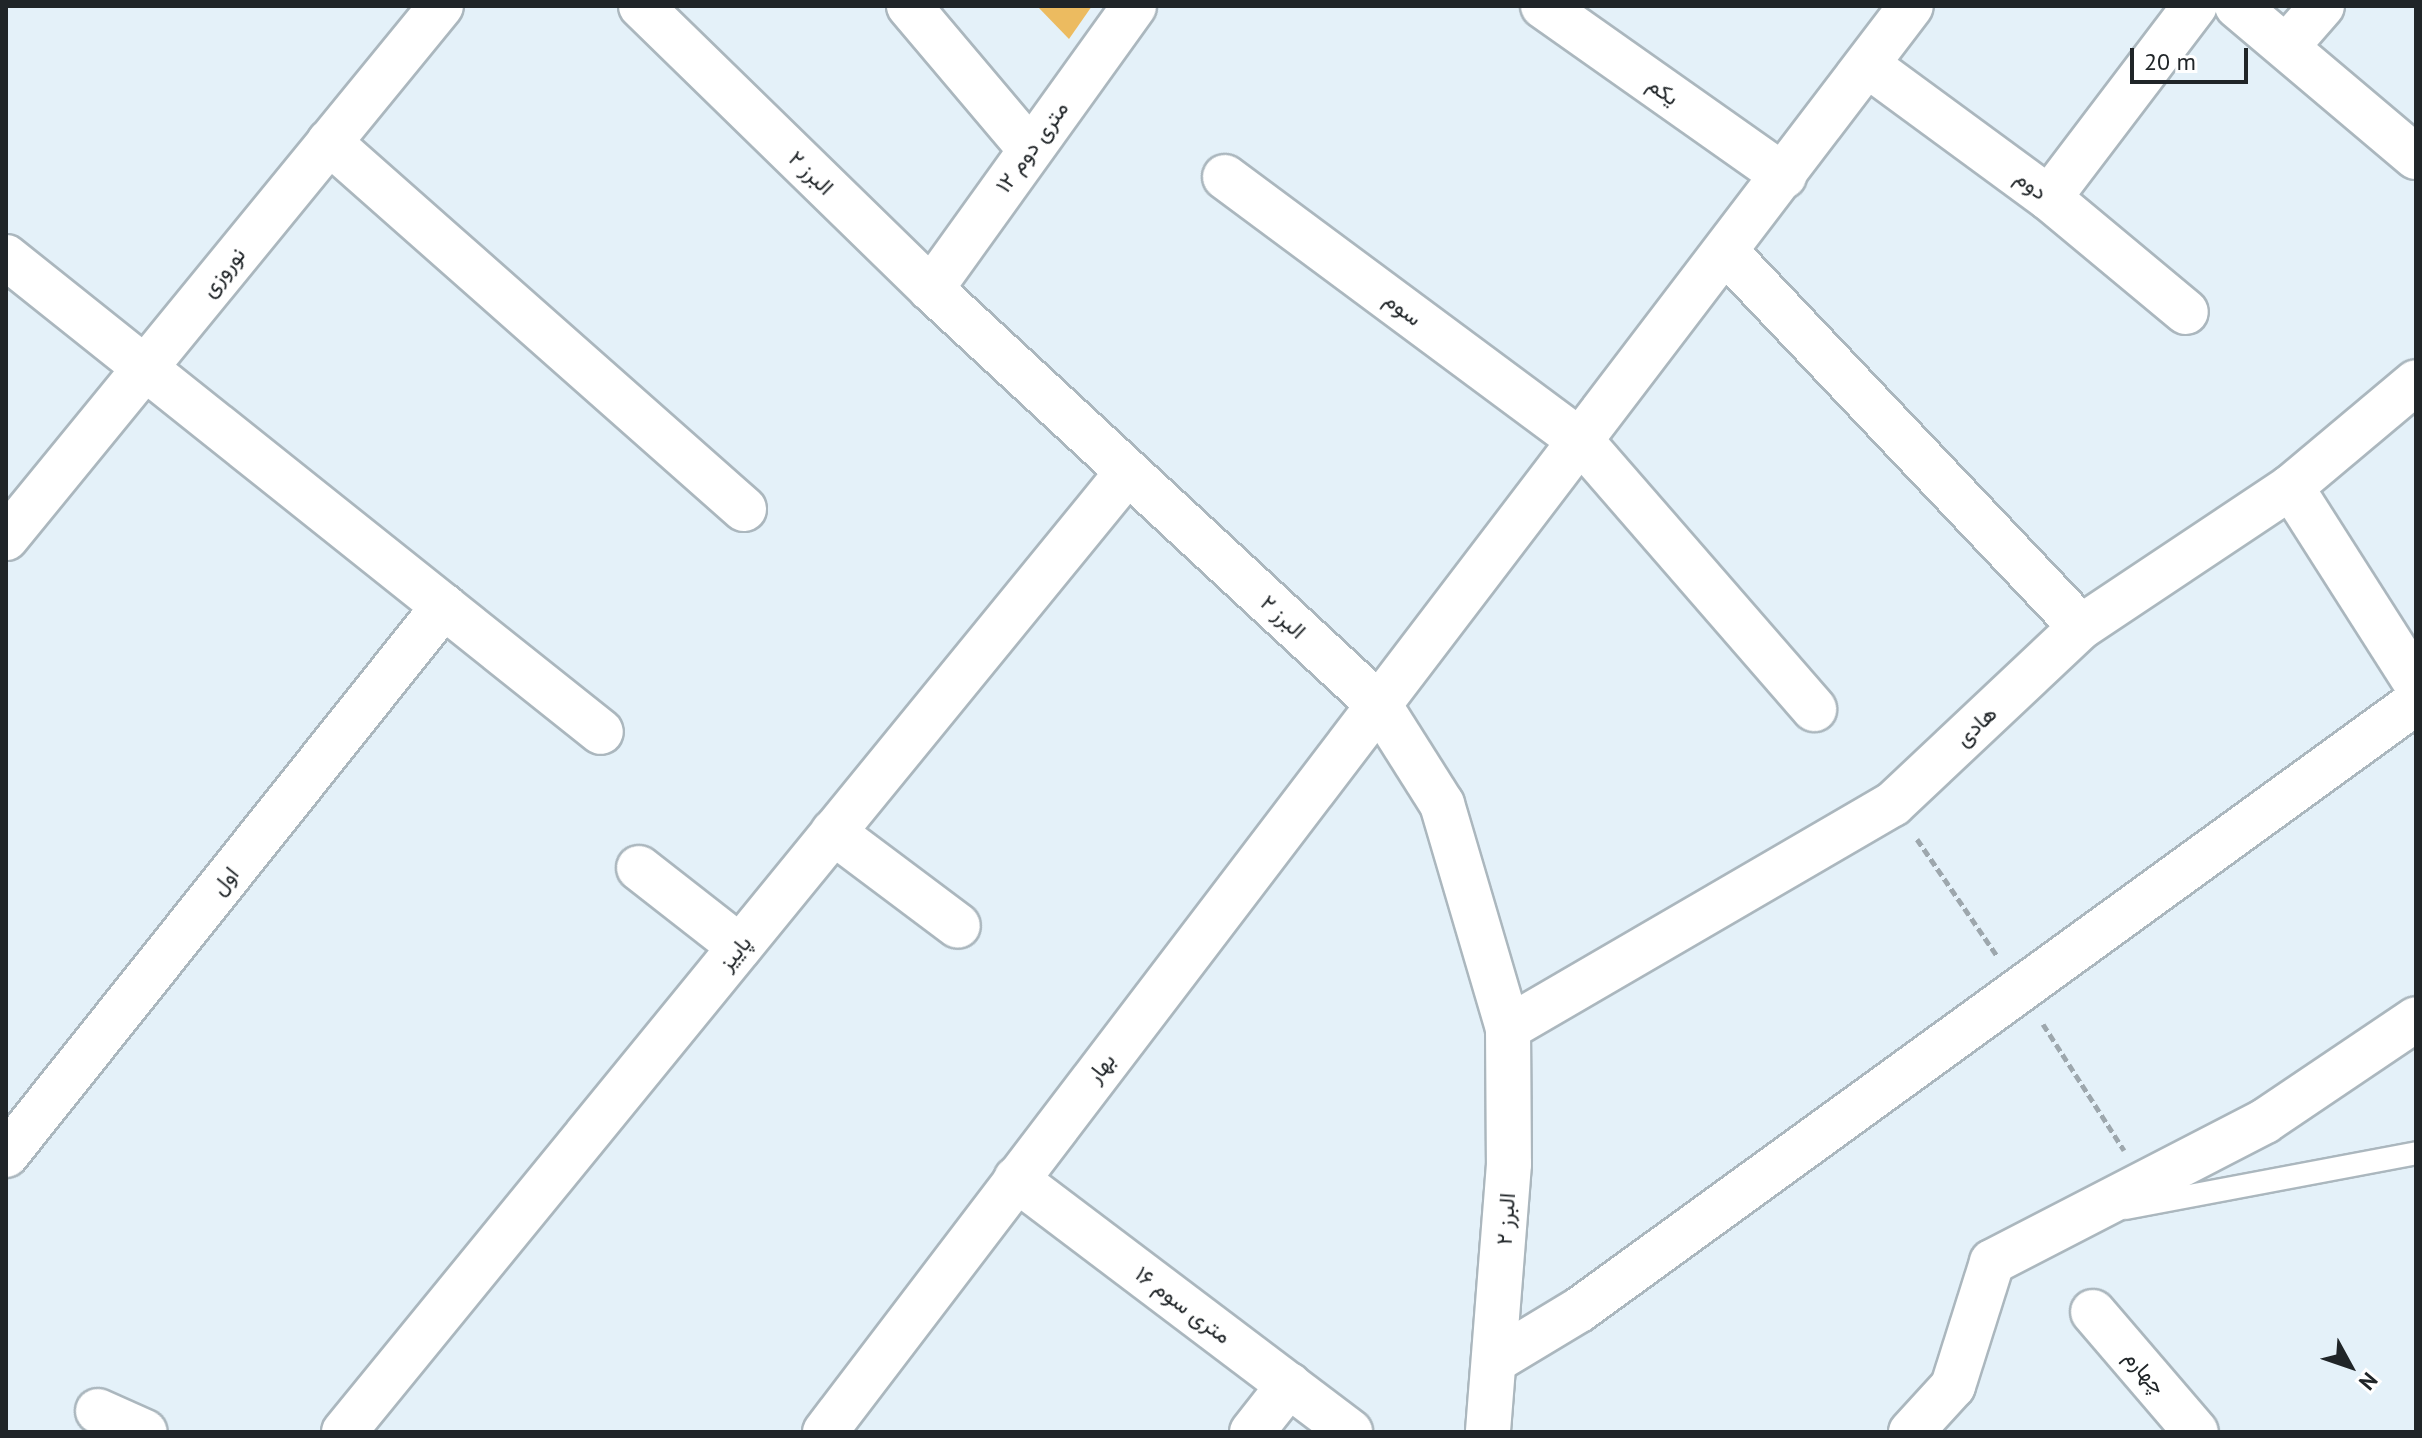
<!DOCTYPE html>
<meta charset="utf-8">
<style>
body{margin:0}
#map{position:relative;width:2422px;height:1438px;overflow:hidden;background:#e4f1f9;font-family:"PT Sans",Vazirmatn,sans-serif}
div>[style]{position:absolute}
.green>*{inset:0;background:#ecbb60}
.path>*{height:5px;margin-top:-2.5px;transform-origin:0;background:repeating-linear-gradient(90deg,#9da7ad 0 8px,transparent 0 12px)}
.roads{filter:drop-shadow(2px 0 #abb7be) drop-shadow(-2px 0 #abb7be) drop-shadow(0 2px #abb7be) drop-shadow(0 -2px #abb7be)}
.service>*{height:22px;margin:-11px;padding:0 11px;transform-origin:11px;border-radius:11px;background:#fff}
.minor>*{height:44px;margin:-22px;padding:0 22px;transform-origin:22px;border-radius:22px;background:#fff}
span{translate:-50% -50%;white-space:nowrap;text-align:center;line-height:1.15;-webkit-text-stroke:6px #fff;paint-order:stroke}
.street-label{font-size:22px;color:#202528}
.frame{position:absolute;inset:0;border:8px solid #202528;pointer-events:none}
.north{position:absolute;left:2310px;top:1326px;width:80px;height:80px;-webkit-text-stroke:6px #fff;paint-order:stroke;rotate:130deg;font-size:22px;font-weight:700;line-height:32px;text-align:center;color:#202528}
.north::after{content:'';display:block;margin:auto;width:28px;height:36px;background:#202528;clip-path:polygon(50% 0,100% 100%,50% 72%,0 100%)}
.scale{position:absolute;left:2130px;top:48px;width:118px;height:36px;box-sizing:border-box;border:4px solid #202528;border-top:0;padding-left:10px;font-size:24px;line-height:28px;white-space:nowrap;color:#202528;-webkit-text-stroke:6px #fff;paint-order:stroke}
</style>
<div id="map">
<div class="green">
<div style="clip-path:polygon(1037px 6px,1092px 6px,1069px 39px)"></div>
</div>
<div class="path">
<div style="left:1917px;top:839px;width:142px;rotate:55.6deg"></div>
<div style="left:2043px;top:1024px;width:150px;rotate:57.3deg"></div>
</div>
<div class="roads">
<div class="service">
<div style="left:2126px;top:1208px;width:295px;rotate:-10.7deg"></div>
</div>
<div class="minor">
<div style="left:641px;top:6px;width:405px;rotate:44.3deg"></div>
<div style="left:931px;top:289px;width:613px;rotate:42.88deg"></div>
<div style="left:1380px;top:706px;width:116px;rotate:57.7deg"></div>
<div style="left:1442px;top:804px;width:234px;rotate:73.6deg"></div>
<div style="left:1508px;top:1028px;width:136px;rotate:89.6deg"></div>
<div style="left:1509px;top:1164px;width:269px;rotate:94.5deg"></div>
<div style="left:909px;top:6px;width:187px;rotate:49.8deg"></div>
<div style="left:1543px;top:6px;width:295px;rotate:35.2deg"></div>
<div style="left:2237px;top:6px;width:234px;rotate:40.2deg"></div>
<div style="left:2287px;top:46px;width:53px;rotate:-48.8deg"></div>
<div style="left:1869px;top:66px;width:223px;rotate:36.3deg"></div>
<div style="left:2049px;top:198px;width:178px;rotate:39.8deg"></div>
<div style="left:329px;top:142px;width:554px;rotate:41.49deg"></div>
<div style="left:1225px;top:177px;width:445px;rotate:36.6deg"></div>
<div style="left:1582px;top:442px;width:354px;rotate:49deg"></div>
<div style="left:2049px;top:198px;width:241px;rotate:-52.8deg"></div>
<div style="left:1726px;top:252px;width:516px;rotate:46.57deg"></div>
<div style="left:6px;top:257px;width:761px;rotate:38.6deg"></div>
<div style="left:931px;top:289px;width:348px;rotate:-54.3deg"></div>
<div style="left:2291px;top:487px;width:232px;rotate:57.5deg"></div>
<div style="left:6px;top:538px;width:687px;rotate:-50.73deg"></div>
<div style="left:833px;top:832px;width:156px;rotate:36.9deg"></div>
<div style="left:639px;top:868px;width:128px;rotate:38deg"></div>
<div style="left:1508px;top:1028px;width:445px;rotate:-30.2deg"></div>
<div style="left:1893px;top:804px;width:258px;rotate:-43.3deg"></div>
<div style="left:2081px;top:627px;width:252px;rotate:-33.7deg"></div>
<div style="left:2291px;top:487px;width:163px;rotate:-40deg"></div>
<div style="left:6px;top:1155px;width:702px;rotate:-51.42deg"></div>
<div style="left:1016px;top:1179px;width:419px;rotate:37.1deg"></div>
<div style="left:2093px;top:1312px;width:158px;rotate:49.4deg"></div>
<div style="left:1496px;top:1360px;width:97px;rotate:-31.1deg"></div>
<div style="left:1579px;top:1310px;width:1035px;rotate:-35.99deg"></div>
<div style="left:98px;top:1411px;width:51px;rotate:24.1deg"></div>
<div style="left:344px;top:1432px;width:1238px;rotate:-50.77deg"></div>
<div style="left:825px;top:1432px;width:1792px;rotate:-52.71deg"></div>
<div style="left:1252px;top:1432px;width:60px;rotate:-51.8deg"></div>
<div style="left:1911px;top:1432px;width:62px;rotate:-47.6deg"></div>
<div style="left:1953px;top:1386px;width:130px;rotate:-72.5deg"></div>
<div style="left:1992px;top:1262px;width:307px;rotate:-27.3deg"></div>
<div style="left:2265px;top:1121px;width:182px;rotate:-34deg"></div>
</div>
</div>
<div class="street-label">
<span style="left:1663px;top:91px;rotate:35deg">یکم</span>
<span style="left:1032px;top:147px;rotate:-54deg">۱۲ متری دوم</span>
<span style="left:811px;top:173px;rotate:44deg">البرز ۲</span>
<span style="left:2031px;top:185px;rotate:37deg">دوم</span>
<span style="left:223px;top:272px;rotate:-51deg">نوروزی</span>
<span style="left:1403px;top:309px;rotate:37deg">سوم</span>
<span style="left:1283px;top:617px;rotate:43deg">البرز ۲</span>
<span style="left:1976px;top:726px;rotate:-43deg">هادی</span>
<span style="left:225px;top:881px;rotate:-51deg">اول</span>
<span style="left:735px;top:953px;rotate:-51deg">پاییز</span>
<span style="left:1101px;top:1068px;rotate:-52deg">بهار</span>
<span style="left:1506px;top:1219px;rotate:-86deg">البرز ۲</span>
<span style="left:1183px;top:1305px;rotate:37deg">۱۶ متری سوم</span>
<span style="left:2145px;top:1372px;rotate:49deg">چهارم</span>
</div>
<div class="frame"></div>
<div class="north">N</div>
<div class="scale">20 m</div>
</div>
